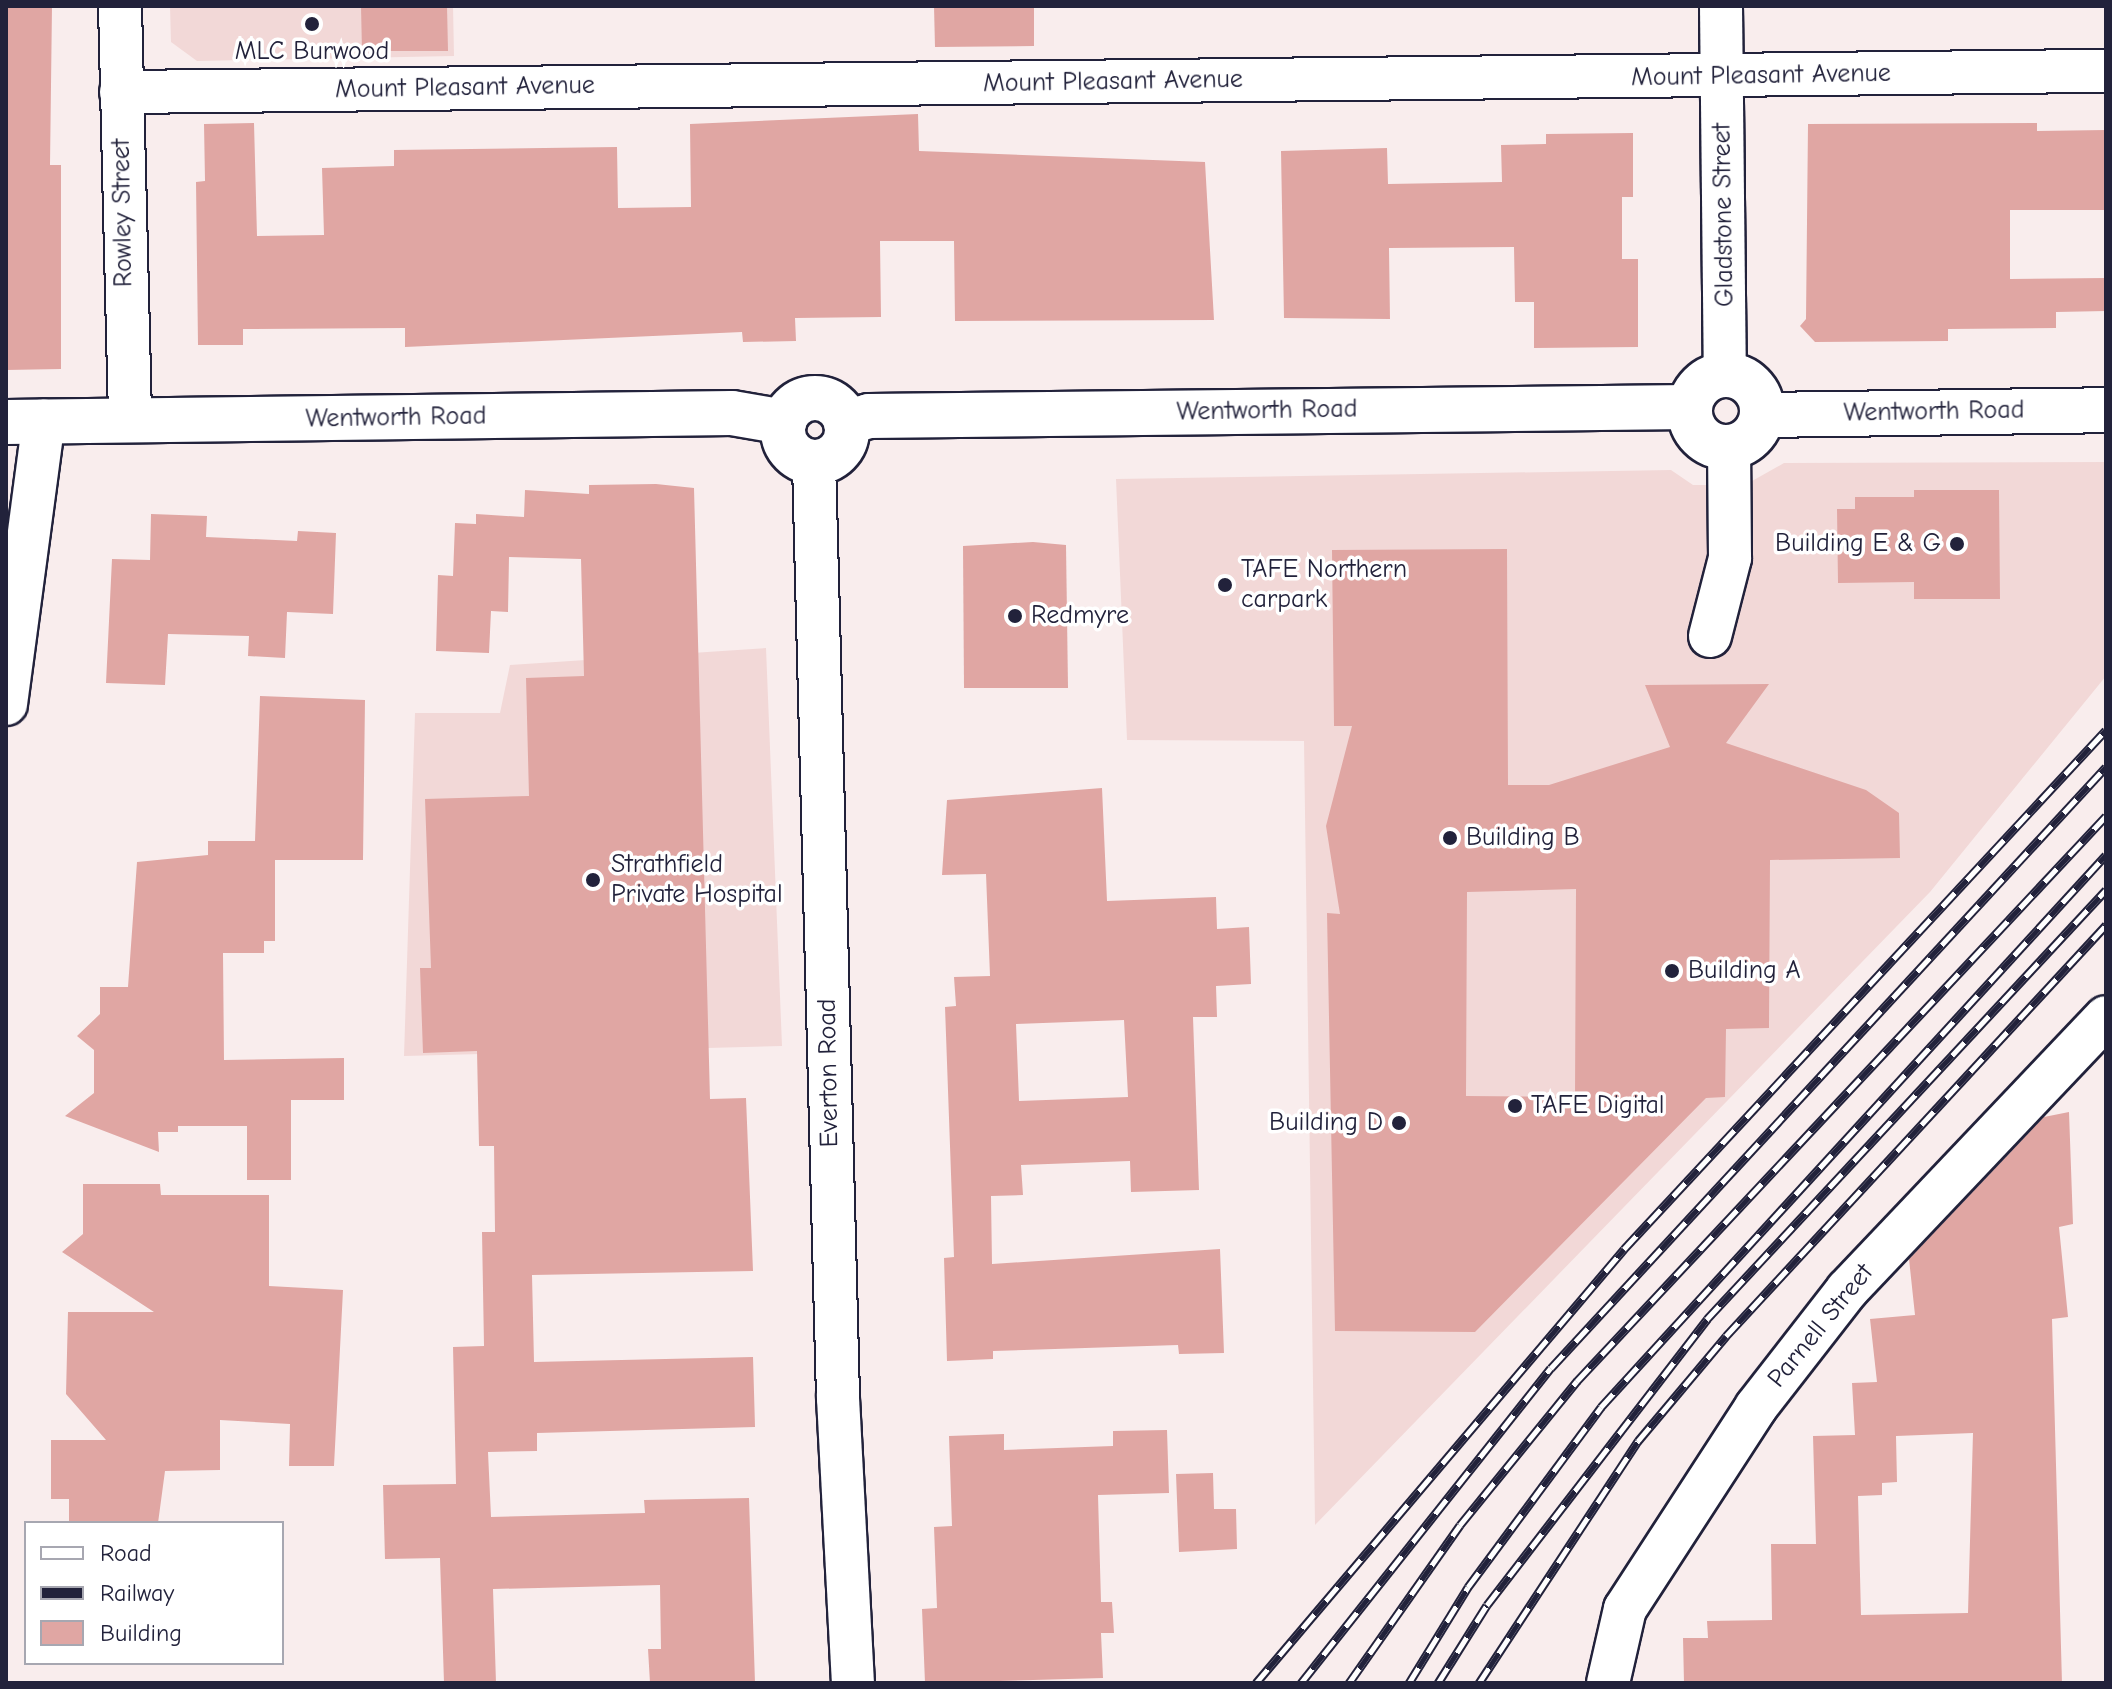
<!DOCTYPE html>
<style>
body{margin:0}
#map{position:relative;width:2112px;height:1689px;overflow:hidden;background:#f9eded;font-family:"Comic Neue",sans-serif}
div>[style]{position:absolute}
.built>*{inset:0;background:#f2d8d7}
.building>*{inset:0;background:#e0a6a3}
.roads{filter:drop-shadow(2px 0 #22223b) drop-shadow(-2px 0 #22223b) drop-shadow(0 2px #22223b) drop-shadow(0 -2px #22223b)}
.street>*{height:42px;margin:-21px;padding:0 21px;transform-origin:21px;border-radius:21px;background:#fff}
.secondary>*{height:44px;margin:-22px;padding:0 22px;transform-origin:22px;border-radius:22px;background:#fff}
.secondary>.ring{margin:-22px;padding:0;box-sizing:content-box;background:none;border:44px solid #fff;border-radius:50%}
.rail>*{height:9px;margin-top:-4.5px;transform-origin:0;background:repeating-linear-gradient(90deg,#fff 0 18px,#22223b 0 36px);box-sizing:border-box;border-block:2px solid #22223b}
.dots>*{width:22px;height:22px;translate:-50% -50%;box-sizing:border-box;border:4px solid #fff;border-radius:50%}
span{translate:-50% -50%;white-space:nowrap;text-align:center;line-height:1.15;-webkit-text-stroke:7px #fff;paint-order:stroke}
.poi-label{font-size:26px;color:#22223b}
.right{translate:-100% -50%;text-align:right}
.left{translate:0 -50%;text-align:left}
.street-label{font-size:26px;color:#22223b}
.frame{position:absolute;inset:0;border:8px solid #22223b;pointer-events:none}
.legend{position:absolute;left:24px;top:1521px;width:260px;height:144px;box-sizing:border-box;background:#fff;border:2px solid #a7a7b1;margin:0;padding:10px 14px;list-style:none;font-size:24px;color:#22223b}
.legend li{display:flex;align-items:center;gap:16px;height:40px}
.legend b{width:40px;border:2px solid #a7a7b1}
</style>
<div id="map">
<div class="built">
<div style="clip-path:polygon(170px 6px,453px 6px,454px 56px,197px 61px,171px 42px)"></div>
<div style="clip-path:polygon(2106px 462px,2106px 676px,1930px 892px,1315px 1525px,1304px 741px,1127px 740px,1116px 479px,1671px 470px,1693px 485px,1745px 485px,1784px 463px)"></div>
<div style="clip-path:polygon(766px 648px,782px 1046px,404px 1056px,415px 713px,500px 713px,510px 665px)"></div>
</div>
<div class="building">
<div style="clip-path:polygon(6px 6px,52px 6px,50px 165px,61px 165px,61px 369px,6px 370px)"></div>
<div style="clip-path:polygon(361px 6px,447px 6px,448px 51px,362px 51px)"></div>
<div style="clip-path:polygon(934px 6px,1034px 6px,1034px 46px,935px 47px)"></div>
<div style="clip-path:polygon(918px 114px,919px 151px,1205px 162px,1214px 320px,955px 321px,954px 241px,880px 241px,881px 317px,795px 318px,796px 341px,743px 342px,742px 332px,405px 347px,405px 328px,243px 329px,243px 345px,198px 345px,196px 182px,205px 181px,204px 124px,254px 123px,257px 236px,324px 235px,322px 168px,394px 166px,394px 150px,617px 147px,618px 208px,691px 207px,690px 124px)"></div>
<div style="clip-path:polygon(2037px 123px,2037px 131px,2106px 130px,2106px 210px,2010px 210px,2010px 279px,2106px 278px,2106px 311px,2056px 312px,2056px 328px,1948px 329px,1948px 341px,1815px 342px,1800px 326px,1806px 319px,1808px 124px)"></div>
<div style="clip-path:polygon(1633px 133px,1633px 197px,1622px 197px,1622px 259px,1638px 259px,1638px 347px,1534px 348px,1534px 302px,1515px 302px,1514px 247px,1389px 248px,1390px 319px,1284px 318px,1281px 151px,1387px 148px,1388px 184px,1502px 182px,1501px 145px,1546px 144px,1546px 134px)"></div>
<div style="clip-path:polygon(656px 484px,694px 488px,710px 1099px,746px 1098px,753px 1271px,532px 1275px,534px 1362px,753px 1357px,755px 1427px,537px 1433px,537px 1451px,488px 1452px,491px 1517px,645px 1513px,644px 1500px,749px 1498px,755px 1683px,650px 1683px,648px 1649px,661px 1649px,660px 1585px,493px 1589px,496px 1683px,444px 1683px,440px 1558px,385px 1559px,383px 1485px,456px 1484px,453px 1347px,484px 1346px,482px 1232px,495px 1232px,494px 1146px,479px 1146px,477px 1051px,423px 1053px,420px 968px,431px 968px,425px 799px,529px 796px,526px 678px,584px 676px,581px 559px,509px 557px,508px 612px,491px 611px,489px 653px,436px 651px,438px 575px,453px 576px,455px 523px,476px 524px,476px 514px,524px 517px,525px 490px,589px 494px,589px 485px)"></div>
<div style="clip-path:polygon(1914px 490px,1999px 490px,2000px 599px,1914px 599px,1914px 582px,1838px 583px,1837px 509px,1855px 509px,1855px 497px,1914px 497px)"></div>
<div style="clip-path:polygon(151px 514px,207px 516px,206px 537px,297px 541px,298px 531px,336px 533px,333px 614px,287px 612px,285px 658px,248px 656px,249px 636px,168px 634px,165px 685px,106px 683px,112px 559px,150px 560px)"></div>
<div style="clip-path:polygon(1033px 542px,1066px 545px,1068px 688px,964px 688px,963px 546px)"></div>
<div style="clip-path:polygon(evenodd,1507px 549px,1508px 785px,1549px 785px,1670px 747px,1645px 685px,1769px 684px,1726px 743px,1866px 790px,1899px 813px,1900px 858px,1770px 860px,1769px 1028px,1726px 1029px,1725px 1097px,1706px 1098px,1475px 1332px,1335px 1331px,1327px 913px,1340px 914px,1326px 826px,1352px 726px,1334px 726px,1332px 550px,1507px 549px,1576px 889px,1575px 1097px,1466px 1096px,1467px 892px,1576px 889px)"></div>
<div style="clip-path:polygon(260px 696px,365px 700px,363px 860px,275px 860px,275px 941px,264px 941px,264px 953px,223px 953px,224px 1060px,344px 1058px,344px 1100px,291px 1100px,291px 1180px,247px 1180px,247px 1126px,178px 1126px,178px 1132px,158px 1132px,159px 1152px,65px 1116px,94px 1093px,94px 1050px,77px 1036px,100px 1014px,100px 987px,128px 987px,137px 862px,208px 855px,208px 841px,255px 841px)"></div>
<div style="clip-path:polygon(evenodd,1102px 788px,1107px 901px,1216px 897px,1217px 929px,1249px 927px,1251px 984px,1216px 986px,1217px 1017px,1193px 1017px,1199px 1190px,1131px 1192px,1130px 1161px,1021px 1165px,1023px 1195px,991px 1196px,992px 1264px,1220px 1249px,1224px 1353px,1179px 1354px,1178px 1345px,993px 1351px,993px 1359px,947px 1361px,944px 1258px,954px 1257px,945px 1007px,956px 1006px,954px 977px,990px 976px,986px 874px,942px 875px,947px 800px,1102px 788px,1124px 1020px,1128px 1097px,1019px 1101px,1016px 1024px,1124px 1020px)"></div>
<div style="clip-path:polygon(evenodd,2069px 1112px,2073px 1224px,2059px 1227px,2068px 1317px,2052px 1319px,2062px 1683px,1684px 1683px,1683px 1638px,1708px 1638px,1707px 1621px,1772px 1620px,1771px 1544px,1816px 1544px,1813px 1436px,1855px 1435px,1852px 1383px,1877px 1382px,1870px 1319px,1915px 1315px,1909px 1259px,2044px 1117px,2069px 1112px,1973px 1433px,1968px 1613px,1861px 1615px,1858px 1496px,1882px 1495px,1882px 1483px,1897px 1482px,1896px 1436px,1973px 1433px)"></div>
<div style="clip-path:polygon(83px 1184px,160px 1184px,161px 1195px,269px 1195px,269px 1286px,343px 1290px,334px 1466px,289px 1466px,290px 1424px,220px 1420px,220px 1470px,165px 1471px,158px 1523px,69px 1523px,69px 1499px,51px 1499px,51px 1440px,106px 1440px,66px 1394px,68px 1312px,154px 1312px,62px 1252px,83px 1234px)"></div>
<div style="clip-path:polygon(1167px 1430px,1169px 1493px,1098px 1495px,1101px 1602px,1112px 1602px,1114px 1633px,1101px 1633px,1103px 1678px,925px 1683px,922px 1609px,937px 1608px,934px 1527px,952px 1526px,949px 1436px,1004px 1434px,1004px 1450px,1113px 1446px,1113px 1431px)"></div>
<div style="clip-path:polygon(1213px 1473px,1214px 1509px,1236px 1509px,1237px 1549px,1179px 1552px,1176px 1474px)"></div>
</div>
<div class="roads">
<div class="street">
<div style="left:120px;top:6px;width:414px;rotate:88.6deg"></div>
<div style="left:1721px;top:6px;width:370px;rotate:89.4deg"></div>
<div style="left:121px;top:92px;width:1985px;rotate:-0.61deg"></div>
<div style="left:814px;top:462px;width:936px;rotate:88.53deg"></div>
<div style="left:838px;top:1398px;width:285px;rotate:87deg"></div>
<div style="left:1710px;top:636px;width:81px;rotate:-75.6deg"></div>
<div style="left:1730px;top:558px;width:111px;rotate:-90.5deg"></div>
<div style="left:6px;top:704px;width:286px;rotate:-82.4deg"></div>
<div style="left:1608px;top:1683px;width:76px;rotate:-77.1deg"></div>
<div style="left:1625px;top:1609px;width:241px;rotate:-57deg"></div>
<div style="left:1756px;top:1407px;width:148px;rotate:-52.1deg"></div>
<div style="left:1847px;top:1290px;width:376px;rotate:-46.5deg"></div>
</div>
<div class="secondary">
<div class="ring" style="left:1690px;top:375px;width:28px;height:28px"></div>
<div class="ring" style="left:783px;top:398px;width:20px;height:20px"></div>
<div style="left:1762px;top:415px;width:344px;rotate:-0.8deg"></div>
<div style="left:6px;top:422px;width:726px;rotate:-0.71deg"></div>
<div style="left:732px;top:413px;width:53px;rotate:9.8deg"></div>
<div style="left:846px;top:423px;width:24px;rotate:-17deg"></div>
<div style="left:869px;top:416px;width:821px;rotate:-0.63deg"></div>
</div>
</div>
<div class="rail">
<div style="left:1256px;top:1683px;width:569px;rotate:-49.7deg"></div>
<div style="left:1624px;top:1249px;width:708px;rotate:-47.12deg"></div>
<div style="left:1301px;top:1683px;width:402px;rotate:-51.6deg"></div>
<div style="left:1551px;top:1368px;width:818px;rotate:-47.28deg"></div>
<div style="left:1349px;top:1683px;width:193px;rotate:-54.9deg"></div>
<div style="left:1460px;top:1525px;width:186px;rotate:-50.9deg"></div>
<div style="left:1577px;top:1381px;width:774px;rotate:-46.88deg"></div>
<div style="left:1409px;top:1683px;width:113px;rotate:-58.4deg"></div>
<div style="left:1468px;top:1587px;width:224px;rotate:-53.5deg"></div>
<div style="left:1601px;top:1407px;width:748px;rotate:-47.55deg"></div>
<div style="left:1438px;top:1683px;width:92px;rotate:-57.9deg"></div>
<div style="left:1487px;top:1605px;width:361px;rotate:-52.4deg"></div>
<div style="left:1707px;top:1319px;width:586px;rotate:-47.08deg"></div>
<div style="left:1479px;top:1683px;width:290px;rotate:-56.7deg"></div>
<div style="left:1638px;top:1441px;width:137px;rotate:-50deg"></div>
<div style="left:1726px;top:1336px;width:560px;rotate:-47.24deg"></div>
</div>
<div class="dots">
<div style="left:312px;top:24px;background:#22223b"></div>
<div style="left:1957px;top:544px;background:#22223b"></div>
<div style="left:1225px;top:585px;background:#22223b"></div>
<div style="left:1015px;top:616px;background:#22223b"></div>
<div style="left:1450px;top:838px;background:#22223b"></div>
<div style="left:593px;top:880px;background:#22223b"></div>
<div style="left:1672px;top:971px;background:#22223b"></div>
<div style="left:1515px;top:1106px;background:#22223b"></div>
<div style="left:1399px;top:1123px;background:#22223b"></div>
</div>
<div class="poi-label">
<span style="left:312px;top:52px">MLC Burwood</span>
<span class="right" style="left:1941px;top:544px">Building E &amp; G</span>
<span class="left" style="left:1241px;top:585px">TAFE Northern<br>carpark</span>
<span class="left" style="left:1031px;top:616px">Redmyre</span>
<span class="left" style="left:1466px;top:838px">Building B</span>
<span class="left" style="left:611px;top:880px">Strathfield<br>Private Hospital</span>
<span class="left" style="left:1688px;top:971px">Building A</span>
<span class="left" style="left:1531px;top:1106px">TAFE Digital</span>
<span class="right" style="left:1383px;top:1123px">Building D</span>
</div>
<div class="street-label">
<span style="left:1761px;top:76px;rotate:-1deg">Mount Pleasant Avenue</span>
<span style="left:1113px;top:82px;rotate:-1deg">Mount Pleasant Avenue</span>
<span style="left:465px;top:88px;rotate:-1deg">Mount Pleasant Avenue</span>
<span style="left:123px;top:213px;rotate:-91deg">Rowley Street</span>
<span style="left:1724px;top:215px;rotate:-91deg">Gladstone Street</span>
<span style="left:1267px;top:411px;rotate:-1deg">Wentworth Road</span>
<span style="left:1934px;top:412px;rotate:-1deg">Wentworth Road</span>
<span style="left:396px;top:418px;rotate:-1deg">Wentworth Road</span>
<span style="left:829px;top:1073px;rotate:-91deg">Everton Road</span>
<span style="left:1821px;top:1326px;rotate:-51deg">Parnell Street</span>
</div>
<div class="frame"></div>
<ul class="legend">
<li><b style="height:10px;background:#fff"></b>Road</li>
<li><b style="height:10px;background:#22223b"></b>Railway</li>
<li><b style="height:22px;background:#e0a6a3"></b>Building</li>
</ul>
</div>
